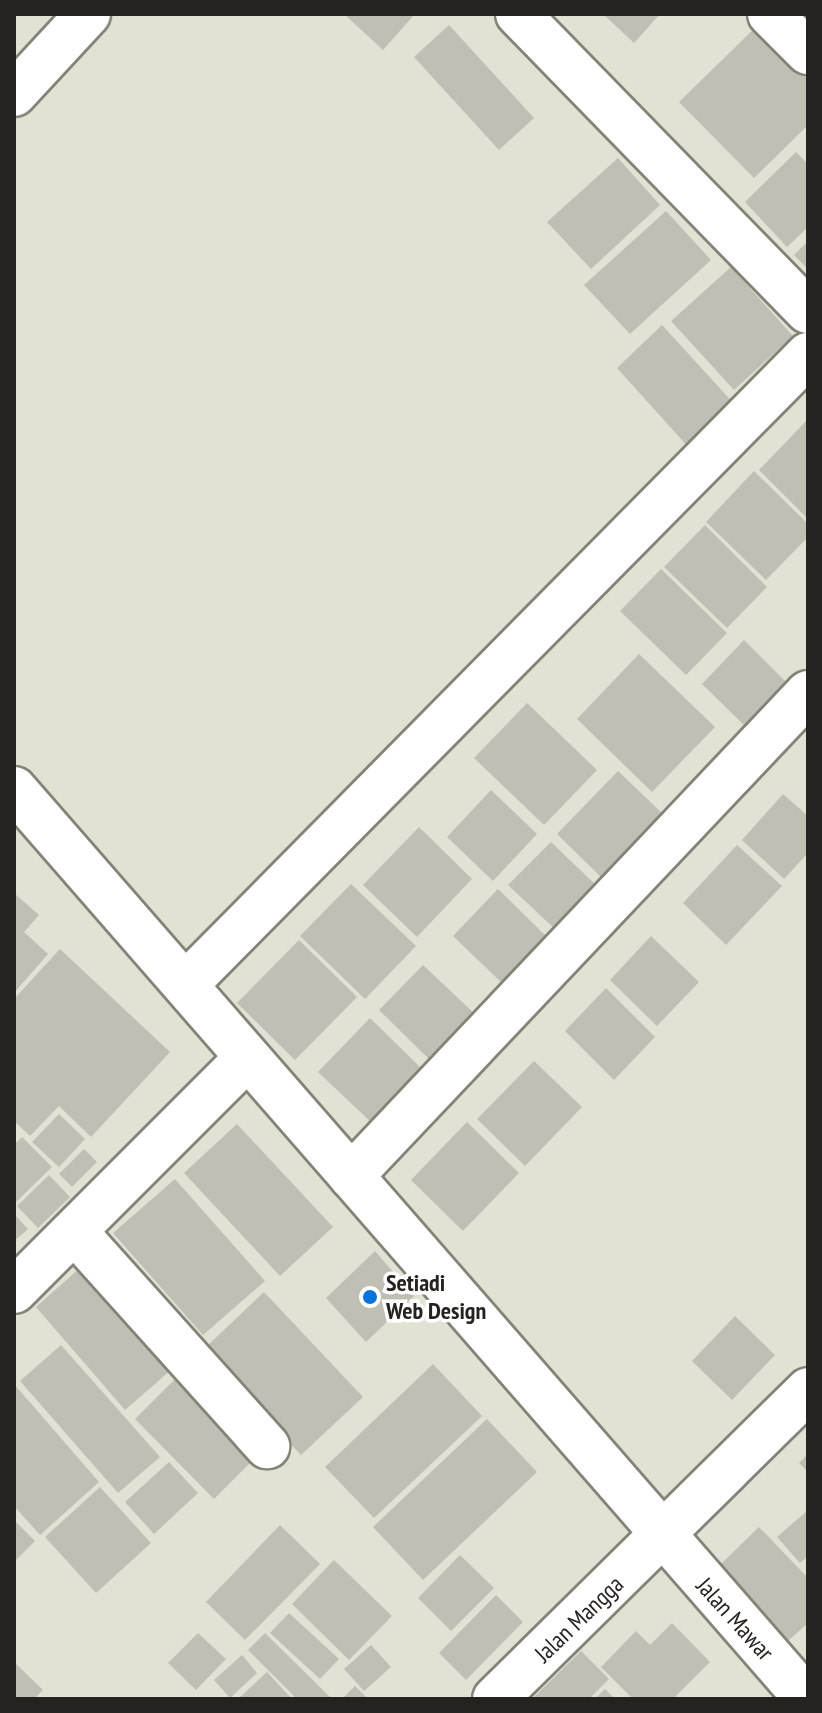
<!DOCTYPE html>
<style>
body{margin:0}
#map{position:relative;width:822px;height:1713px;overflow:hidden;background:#e1e1d4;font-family:"PT Sans Narrow",sans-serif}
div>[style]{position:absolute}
.building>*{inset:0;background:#bfbfb3}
.roads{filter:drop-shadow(2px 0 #838377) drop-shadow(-2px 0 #838377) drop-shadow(0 2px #838377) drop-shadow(0 -2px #838377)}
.minor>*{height:44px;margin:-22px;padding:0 22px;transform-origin:22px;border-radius:22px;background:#fff}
.dots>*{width:22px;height:22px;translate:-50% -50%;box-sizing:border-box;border:4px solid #fff;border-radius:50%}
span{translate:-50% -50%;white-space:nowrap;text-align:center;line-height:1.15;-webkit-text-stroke:7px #fff;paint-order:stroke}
.poi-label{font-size:24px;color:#24231f;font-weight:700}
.left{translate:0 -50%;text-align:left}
.street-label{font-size:24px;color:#24231f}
.frame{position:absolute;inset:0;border:16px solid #24231f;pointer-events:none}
</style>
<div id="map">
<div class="building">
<div style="clip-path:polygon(344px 14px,415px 14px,383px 50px)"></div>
<div style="clip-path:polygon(603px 14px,660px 14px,634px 43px)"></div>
<div style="clip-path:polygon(760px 23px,808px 71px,808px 125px,754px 178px,679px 102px)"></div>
<div style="clip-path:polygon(449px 25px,534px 118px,499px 150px,414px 57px)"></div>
<div style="clip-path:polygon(796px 152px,808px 164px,808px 227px,787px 247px,745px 202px)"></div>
<div style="clip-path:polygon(618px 158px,660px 205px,591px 269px,547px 222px)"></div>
<div style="clip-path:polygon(666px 211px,711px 260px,630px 334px,584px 285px)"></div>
<div style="clip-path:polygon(808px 241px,808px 269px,794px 255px)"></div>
<div style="clip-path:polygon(731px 267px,793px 336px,734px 390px,671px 321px)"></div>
<div style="clip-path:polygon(662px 325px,737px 407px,690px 449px,617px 368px)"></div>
<div style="clip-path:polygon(808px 419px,808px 519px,759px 470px)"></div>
<div style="clip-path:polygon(754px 471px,808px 524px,808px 537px,766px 580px,706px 522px)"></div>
<div style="clip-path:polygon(705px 525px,767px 587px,727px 628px,664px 567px)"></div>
<div style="clip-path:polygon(661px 569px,727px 633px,686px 675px,620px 611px)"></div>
<div style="clip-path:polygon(744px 640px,791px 687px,749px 730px,702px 684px)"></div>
<div style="clip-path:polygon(639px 654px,715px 727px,652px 792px,577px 719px)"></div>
<div style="clip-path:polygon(527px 703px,597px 770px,544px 825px,474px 758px)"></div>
<div style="clip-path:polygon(618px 771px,663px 814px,602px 878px,557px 834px)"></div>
<div style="clip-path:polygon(491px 790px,537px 834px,493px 881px,447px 837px)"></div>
<div style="clip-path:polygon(783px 794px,808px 816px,808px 853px,784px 879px,742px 840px)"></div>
<div style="clip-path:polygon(419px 827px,472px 879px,417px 937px,363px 885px)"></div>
<div style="clip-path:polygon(551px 842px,599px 888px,557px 931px,508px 885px)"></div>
<div style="clip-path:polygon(737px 845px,782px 886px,726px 945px,683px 903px)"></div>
<div style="clip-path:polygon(351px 884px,416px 946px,365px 999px,300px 936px)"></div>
<div style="clip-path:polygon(498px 889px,548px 938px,503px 984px,453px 936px)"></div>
<div style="clip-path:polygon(14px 893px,39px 915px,24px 932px,48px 954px,14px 993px)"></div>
<div style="clip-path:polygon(651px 936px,699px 982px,657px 1026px,610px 980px)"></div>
<div style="clip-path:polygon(299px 940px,357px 997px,295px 1060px,237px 1003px)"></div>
<div style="clip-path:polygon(60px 949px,170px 1052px,91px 1137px,59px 1106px,30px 1136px,14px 1121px,14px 999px)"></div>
<div style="clip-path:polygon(423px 965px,477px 1016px,432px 1062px,379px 1010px)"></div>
<div style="clip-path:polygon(606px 988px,655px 1037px,614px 1080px,565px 1031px)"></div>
<div style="clip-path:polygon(370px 1018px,423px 1070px,372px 1123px,318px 1072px)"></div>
<div style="clip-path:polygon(534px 1061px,582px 1107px,525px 1166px,477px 1119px)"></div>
<div style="clip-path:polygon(59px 1114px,85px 1139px,59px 1167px,32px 1142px)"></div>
<div style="clip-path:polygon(467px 1122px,519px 1173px,463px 1231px,411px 1180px)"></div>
<div style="clip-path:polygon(237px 1124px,333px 1227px,280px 1276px,184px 1173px)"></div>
<div style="clip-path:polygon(22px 1137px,52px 1167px,14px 1204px,14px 1145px)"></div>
<div style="clip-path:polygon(84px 1149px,97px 1162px,72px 1187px,59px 1174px)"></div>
<div style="clip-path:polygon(49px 1175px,70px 1197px,38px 1228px,17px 1206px)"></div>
<div style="clip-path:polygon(175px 1179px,265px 1281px,203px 1335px,113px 1233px)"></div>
<div style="clip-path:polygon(14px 1214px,28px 1229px,14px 1241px)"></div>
<div style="clip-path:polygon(375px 1251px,414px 1296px,366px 1342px,326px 1298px)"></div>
<div style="clip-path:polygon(81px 1267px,171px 1370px,125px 1410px,36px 1307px)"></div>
<div style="clip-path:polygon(264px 1292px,363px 1397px,301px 1455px,203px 1350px)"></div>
<div style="clip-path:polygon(735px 1316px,775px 1355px,732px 1400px,692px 1361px)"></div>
<div style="clip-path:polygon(61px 1345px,160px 1457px,118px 1493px,20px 1381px)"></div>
<div style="clip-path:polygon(433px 1364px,482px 1416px,374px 1518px,325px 1467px)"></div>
<div style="clip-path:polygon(184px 1370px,263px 1450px,214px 1499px,135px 1419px)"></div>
<div style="clip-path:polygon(14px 1384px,99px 1482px,40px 1535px,14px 1506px)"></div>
<div style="clip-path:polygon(487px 1419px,537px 1472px,423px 1580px,373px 1527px)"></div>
<div style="clip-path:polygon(808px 1454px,808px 1472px,799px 1463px)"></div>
<div style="clip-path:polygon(169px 1462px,198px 1493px,154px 1534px,125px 1502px)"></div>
<div style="clip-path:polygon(100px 1487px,151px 1543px,96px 1593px,45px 1537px)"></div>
<div style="clip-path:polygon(808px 1510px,808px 1556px,800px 1563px,777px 1537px)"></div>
<div style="clip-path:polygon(14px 1520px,35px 1541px,14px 1562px)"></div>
<div style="clip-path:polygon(280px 1525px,320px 1564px,245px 1640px,206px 1602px)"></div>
<div style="clip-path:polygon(759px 1527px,808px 1578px,808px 1623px,788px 1641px,718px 1567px)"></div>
<div style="clip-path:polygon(460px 1555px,494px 1588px,451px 1631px,418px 1598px)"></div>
<div style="clip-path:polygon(334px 1560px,392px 1616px,349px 1660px,292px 1604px)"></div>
<div style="clip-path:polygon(496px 1595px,523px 1622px,466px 1680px,439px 1653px)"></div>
<div style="clip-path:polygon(289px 1613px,339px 1659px,320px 1679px,270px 1633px)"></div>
<div style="clip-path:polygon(672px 1623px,710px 1662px,673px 1699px,633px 1699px,601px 1667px,636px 1631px,650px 1645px)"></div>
<div style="clip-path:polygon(198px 1633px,226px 1659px,196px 1690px,168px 1663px)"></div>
<div style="clip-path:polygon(265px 1633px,332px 1699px,297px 1699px,248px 1650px)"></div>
<div style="clip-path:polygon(371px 1645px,391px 1667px,364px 1691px,344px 1669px)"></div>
<div style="clip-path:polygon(581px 1651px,609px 1679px,589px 1699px,532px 1699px)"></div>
<div style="clip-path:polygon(242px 1655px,257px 1673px,230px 1698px,214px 1680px)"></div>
<div style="clip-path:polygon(14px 1662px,43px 1690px,34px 1699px,14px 1699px)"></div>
<div style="clip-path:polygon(267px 1672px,292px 1699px,238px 1699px)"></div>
<div style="clip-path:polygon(355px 1686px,368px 1699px,342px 1699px)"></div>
<div style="clip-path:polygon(605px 1689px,615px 1699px,595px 1699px)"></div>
</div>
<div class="roads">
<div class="minor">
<div style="left:518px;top:14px;width:415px;rotate:45.7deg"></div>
<div style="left:770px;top:14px;width:54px;rotate:45deg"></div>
<div style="left:14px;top:94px;width:109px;rotate:-47.2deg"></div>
<div style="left:14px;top:789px;width:1207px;rotate:48.93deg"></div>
<div style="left:186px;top:984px;width:885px;rotate:-45.32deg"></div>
<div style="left:351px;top:1176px;width:665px;rotate:-46.58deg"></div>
<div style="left:75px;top:1232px;width:288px;rotate:48.1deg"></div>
<div style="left:14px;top:1291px;width:328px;rotate:-45deg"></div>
<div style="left:495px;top:1699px;width:440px;rotate:-44.6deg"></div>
</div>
</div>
<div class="dots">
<div style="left:370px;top:1297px;background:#0774dc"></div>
</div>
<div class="poi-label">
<span class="left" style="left:386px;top:1297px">Setiadi<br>Web Design</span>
</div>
<div class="street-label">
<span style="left:579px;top:1619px;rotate:-44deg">Jalan Mangga</span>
<span style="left:735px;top:1619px;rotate:48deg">Jalan Mawar</span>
</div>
<div class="frame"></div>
</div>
